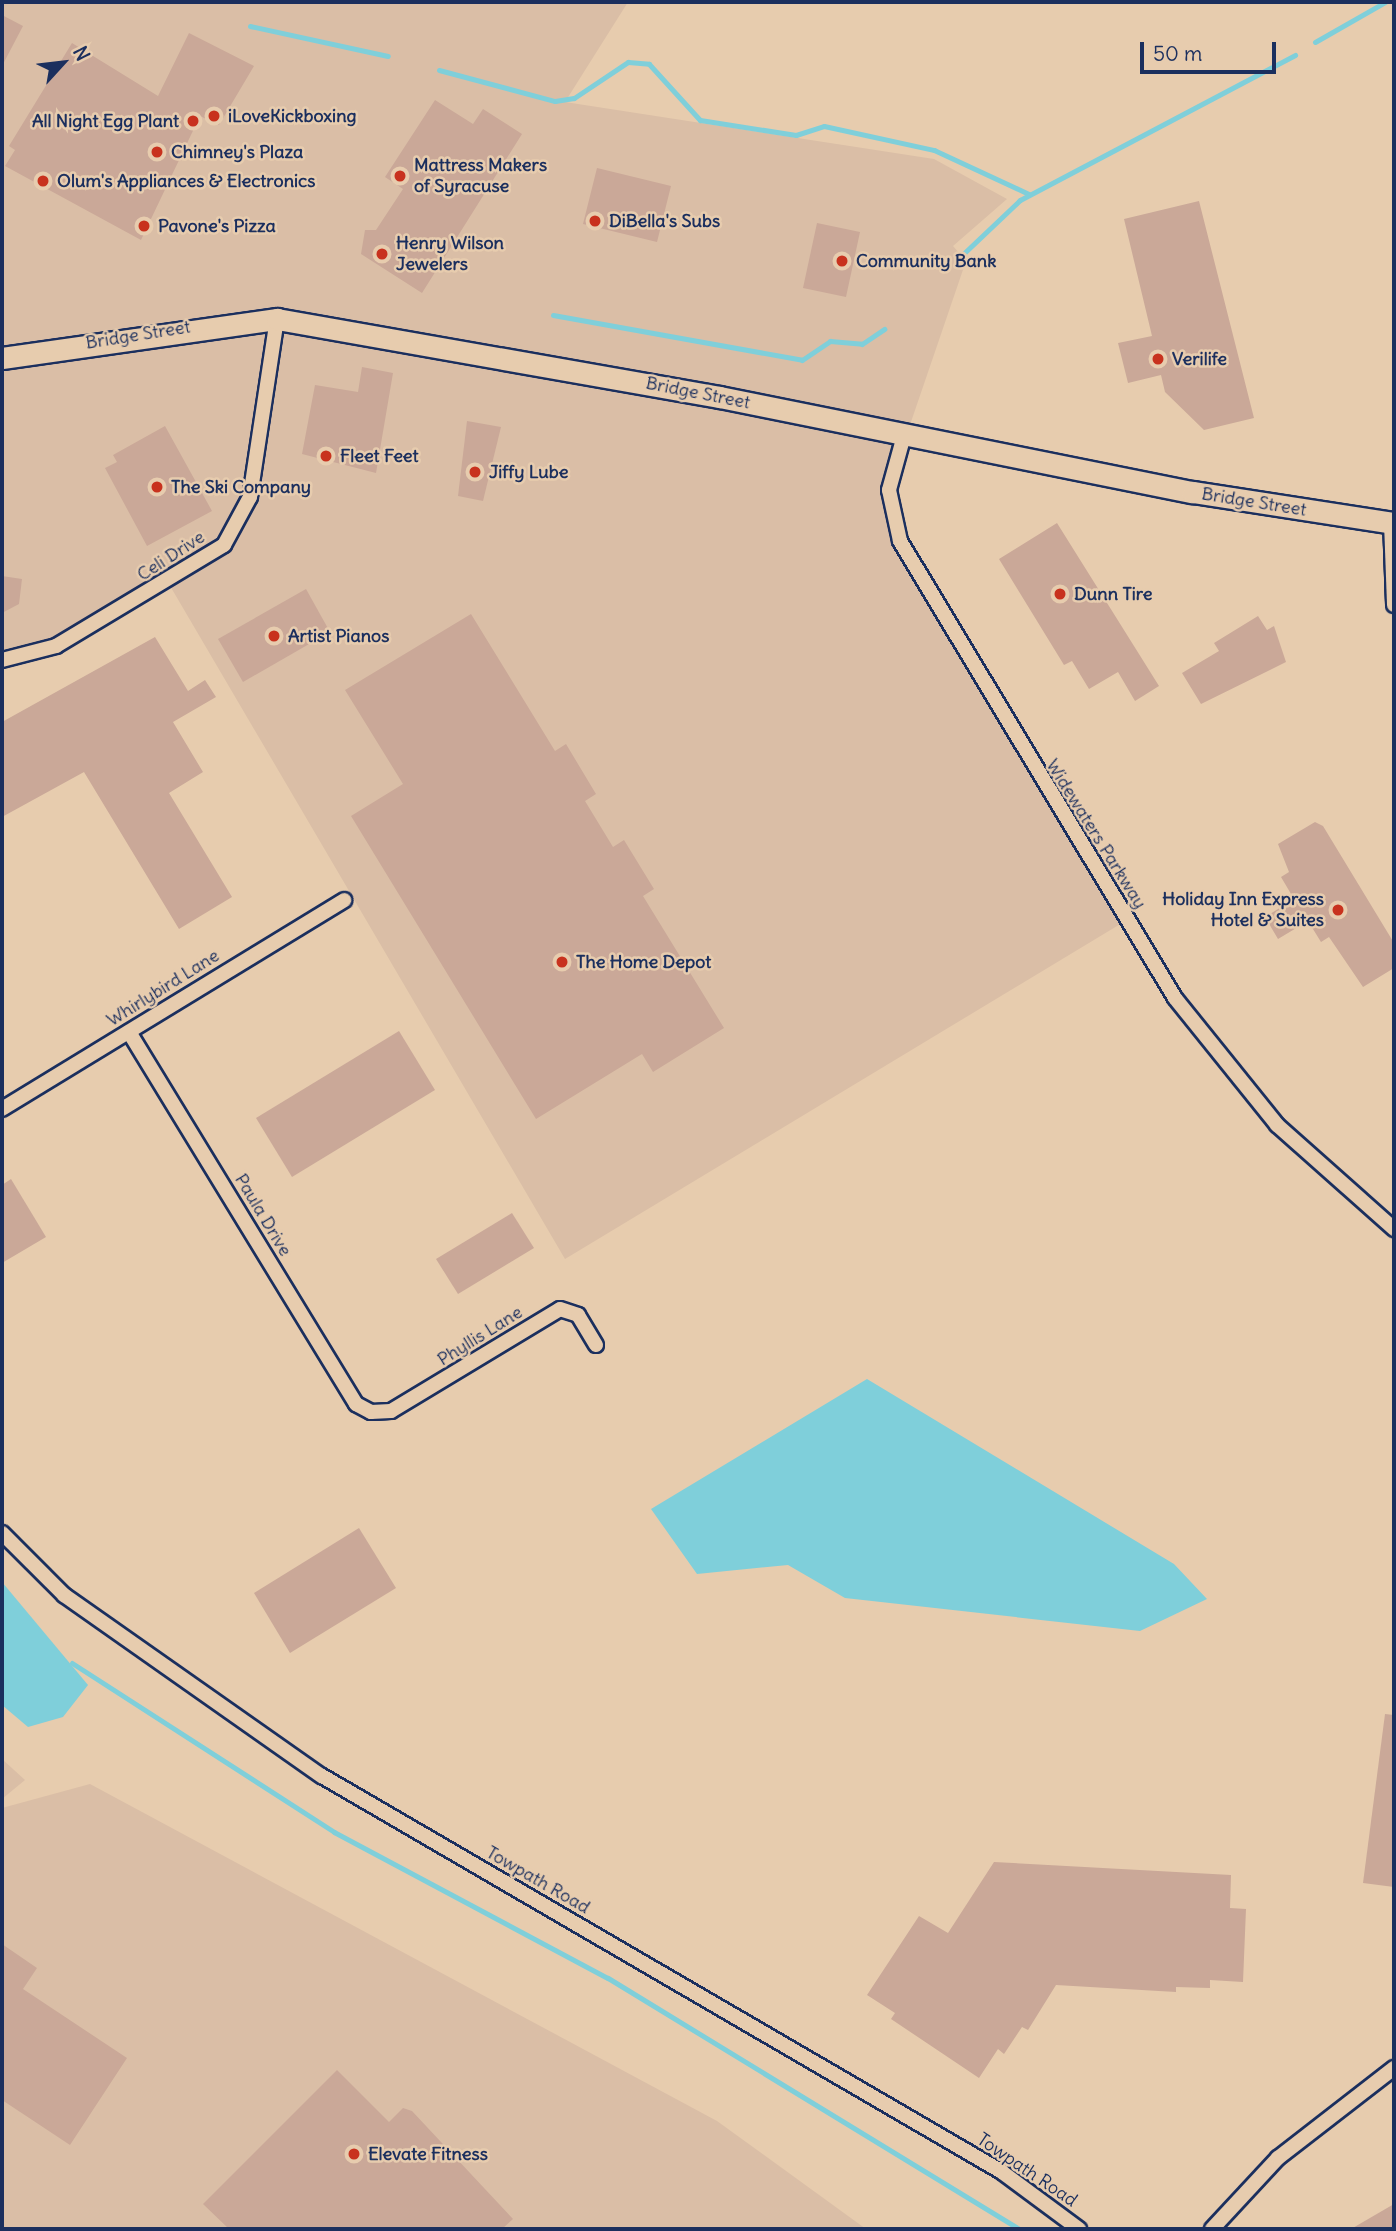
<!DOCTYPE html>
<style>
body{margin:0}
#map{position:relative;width:1396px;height:2231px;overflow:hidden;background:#e7ccae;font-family:Delius,sans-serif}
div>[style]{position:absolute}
.built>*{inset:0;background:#dabea6}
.water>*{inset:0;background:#7fcfda}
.stream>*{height:5px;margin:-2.5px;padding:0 2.5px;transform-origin:2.5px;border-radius:2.5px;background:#7fcfda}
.building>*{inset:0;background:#caa898}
.roads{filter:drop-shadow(2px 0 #1b2f5e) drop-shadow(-2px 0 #1b2f5e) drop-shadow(0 2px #1b2f5e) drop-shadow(0 -2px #1b2f5e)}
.street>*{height:14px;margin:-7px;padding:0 7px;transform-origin:7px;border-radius:7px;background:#e7ccae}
.secondary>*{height:21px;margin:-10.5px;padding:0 10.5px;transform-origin:10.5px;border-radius:10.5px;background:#e7ccae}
.dots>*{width:19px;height:19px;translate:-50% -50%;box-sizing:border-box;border:4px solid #e7ccae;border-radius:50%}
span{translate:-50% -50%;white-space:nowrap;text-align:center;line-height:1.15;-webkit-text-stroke:5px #e7ccae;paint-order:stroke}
.poi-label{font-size:18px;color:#1b2f5e;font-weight:700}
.left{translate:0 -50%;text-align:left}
.right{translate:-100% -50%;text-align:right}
.street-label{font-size:18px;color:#1b2f5e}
.frame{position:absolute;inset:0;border:4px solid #1b2f5e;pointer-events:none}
.north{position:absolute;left:28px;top:28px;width:70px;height:70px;-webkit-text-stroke:5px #e7ccae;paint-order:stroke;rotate:63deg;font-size:19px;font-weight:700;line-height:28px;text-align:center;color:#1b2f5e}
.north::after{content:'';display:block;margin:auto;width:24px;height:32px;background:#1b2f5e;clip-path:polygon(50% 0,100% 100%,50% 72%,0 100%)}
.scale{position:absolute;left:1140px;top:42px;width:136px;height:32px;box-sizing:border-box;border:4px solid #1b2f5e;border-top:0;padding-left:9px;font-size:21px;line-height:24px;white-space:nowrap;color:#1b2f5e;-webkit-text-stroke:5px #e7ccae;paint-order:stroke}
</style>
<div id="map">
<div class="built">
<div style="clip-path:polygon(2px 2px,628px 2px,565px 102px,934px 159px,1007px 199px,953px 246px,966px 261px,899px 457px,893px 522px,1127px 920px,565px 1259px,166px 579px,62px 635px,2px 650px)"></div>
<div style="clip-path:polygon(2px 1759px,25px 1780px,2px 1799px)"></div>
<div style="clip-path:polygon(90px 1784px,717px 2121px,866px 2229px,2px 2229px,2px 1808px)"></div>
</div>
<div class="water">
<div style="clip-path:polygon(867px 1379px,1174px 1564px,1207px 1599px,1140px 1631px,845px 1598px,788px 1565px,697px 1574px,651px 1509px)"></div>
<div style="clip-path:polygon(2px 1582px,88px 1685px,63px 1717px,28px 1727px,2px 1705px)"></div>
</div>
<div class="stream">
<div style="left:250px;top:26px;width:141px;rotate:12.3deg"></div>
<div style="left:1315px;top:42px;width:81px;rotate:-29.7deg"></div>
<div style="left:439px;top:70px;width:120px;rotate:15deg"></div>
<div style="left:555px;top:101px;width:19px;rotate:-9deg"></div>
<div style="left:574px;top:98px;width:65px;rotate:-33.7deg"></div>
<div style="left:628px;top:62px;width:21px;rotate:5deg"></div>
<div style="left:649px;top:64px;width:76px;rotate:47.7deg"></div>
<div style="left:700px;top:120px;width:97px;rotate:8.9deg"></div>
<div style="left:796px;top:135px;width:29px;rotate:-18deg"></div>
<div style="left:824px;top:126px;width:113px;rotate:12.3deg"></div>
<div style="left:934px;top:150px;width:105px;rotate:24.9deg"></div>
<div style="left:962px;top:255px;width:80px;rotate:-43.5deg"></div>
<div style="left:1020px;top:200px;width:311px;rotate:-27.8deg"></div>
<div style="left:553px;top:315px;width:253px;rotate:10.2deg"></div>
<div style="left:802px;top:360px;width:34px;rotate:-34deg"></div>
<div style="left:830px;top:341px;width:32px;rotate:5deg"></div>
<div style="left:862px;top:344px;width:27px;rotate:-34deg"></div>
<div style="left:72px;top:1663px;width:312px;rotate:32.8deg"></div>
<div style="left:334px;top:1832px;width:310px;rotate:28.1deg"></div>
<div style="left:608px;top:1978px;width:482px;rotate:31.4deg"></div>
</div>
<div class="building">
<div style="clip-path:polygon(2px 15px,23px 26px,2px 66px)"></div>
<div style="clip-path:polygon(189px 33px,254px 66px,219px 125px,200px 116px,141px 240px,5px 166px,15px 150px,9px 146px,72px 43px,158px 96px)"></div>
<div style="clip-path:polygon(435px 100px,473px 124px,483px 109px,522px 134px,422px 293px,361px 254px,365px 230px,376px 230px,403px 189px,385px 177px)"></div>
<div style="clip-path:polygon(597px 168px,671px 186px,657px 242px,583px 224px)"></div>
<div style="clip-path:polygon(1199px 201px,1254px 418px,1204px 430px,1165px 392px,1161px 375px,1128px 383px,1118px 343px,1152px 336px,1124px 219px)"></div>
<div style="clip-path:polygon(817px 223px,860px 232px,846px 297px,803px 288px)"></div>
<div style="clip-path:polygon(362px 367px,393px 373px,376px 473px,302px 454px,315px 385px,358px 392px)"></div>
<div style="clip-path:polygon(467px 421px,501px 427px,483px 501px,458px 496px)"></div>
<div style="clip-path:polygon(165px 426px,212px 511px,147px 546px,105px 468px,117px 462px,113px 455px)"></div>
<div style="clip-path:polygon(1057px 523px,1159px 686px,1135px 701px,1118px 672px,1089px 689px,1072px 661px,1064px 665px,999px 559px)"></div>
<div style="clip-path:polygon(2px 576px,22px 579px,19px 604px,2px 613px)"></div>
<div style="clip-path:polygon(306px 589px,330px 632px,243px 682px,218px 639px)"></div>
<div style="clip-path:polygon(471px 614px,555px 751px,566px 744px,596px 794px,585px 801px,613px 847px,624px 840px,654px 889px,643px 896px,724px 1028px,653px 1072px,642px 1054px,536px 1119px,351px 816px,403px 784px,345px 690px)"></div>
<div style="clip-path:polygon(1258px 616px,1267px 630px,1274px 626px,1286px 662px,1201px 704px,1182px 673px,1219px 651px,1214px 643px)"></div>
<div style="clip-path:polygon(155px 637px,188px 691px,205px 680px,216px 697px,173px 722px,203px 772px,169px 793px,232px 897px,179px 929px,84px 772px,2px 817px,2px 722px)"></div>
<div style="clip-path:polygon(1315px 822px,1323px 826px,1394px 943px,1394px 968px,1363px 987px,1329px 937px,1321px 942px,1308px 921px,1278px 939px,1265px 917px,1294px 899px,1281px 877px,1289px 872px,1278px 844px)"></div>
<div style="clip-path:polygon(399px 1031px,435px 1090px,292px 1177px,256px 1118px)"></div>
<div style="clip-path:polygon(11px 1179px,46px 1237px,2px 1263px,2px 1185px)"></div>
<div style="clip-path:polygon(512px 1213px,534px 1248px,458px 1294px,436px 1259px)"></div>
<div style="clip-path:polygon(359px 1528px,396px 1588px,290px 1653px,254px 1593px)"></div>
<div style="clip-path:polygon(1385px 1714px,1394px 1715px,1394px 1887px,1363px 1883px)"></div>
<div style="clip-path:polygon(994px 1862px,1231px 1875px,1230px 1908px,1246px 1909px,1243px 1982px,1210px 1980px,1210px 1988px,1176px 1987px,1176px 1992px,1056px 1985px,1028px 2030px,1022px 2027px,1004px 2054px,998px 2049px,979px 2078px,891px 2019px,895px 2013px,867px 1995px,919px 1916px,948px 1933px)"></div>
<div style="clip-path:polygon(2px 1944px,37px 1968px,23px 1989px,127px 2058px,70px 2145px,2px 2100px)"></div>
<div style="clip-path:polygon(337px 2070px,389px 2122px,403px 2108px,412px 2111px,513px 2219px,502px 2229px,229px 2229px,203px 2204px)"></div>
<div style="clip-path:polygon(1394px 2204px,1394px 2229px,1351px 2229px)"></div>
</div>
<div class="roads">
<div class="street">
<div style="left:903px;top:439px;width:53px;rotate:105.4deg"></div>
<div style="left:889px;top:490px;width:52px;rotate:77.8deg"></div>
<div style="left:900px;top:541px;width:533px;rotate:58.96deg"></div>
<div style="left:1175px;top:998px;width:163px;rotate:51.2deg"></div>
<div style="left:1277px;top:1125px;width:157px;rotate:41.6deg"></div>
<div style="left:1391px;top:522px;width:83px;rotate:87.9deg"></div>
<div style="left:2px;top:660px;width:56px;rotate:-14.5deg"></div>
<div style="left:56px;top:646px;width:196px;rotate:-31deg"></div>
<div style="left:224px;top:545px;width:55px;rotate:-61.6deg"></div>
<div style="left:250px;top:497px;width:180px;rotate:-81.4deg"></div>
<div style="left:129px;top:1032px;width:436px;rotate:58.6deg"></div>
<div style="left:356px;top:1404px;width:17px;rotate:28deg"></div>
<div style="left:371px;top:1412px;width:20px;rotate:-3deg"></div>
<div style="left:391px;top:1411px;width:197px;rotate:-31.1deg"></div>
<div style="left:560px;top:1309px;width:19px;rotate:18deg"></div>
<div style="left:578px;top:1315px;width:35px;rotate:59deg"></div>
<div style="left:2px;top:1109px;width:401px;rotate:-31.4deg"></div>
<div style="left:2px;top:1533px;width:88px;rotate:45deg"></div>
<div style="left:64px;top:1595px;width:315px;rotate:35.1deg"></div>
<div style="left:322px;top:1776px;width:787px;rotate:30.21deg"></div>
<div style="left:1002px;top:2172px;width:96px;rotate:36.5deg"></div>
<div style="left:1212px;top:2229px;width:97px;rotate:-47.1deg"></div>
<div style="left:1278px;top:2158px;width:147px;rotate:-37.8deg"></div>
</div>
<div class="secondary">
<div style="left:2px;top:358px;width:278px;rotate:-8.1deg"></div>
<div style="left:277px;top:319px;width:450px;rotate:10deg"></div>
<div style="left:720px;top:397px;width:482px;rotate:11.4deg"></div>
<div style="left:1193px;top:492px;width:203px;rotate:8.8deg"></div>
</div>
</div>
<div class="dots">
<div style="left:214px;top:116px;background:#c8321e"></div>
<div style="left:193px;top:121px;background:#c8321e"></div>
<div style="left:157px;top:152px;background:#c8321e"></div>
<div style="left:400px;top:176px;background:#c8321e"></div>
<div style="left:43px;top:181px;background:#c8321e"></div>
<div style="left:595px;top:221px;background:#c8321e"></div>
<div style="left:144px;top:226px;background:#c8321e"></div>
<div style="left:382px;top:254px;background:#c8321e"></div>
<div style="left:842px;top:261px;background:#c8321e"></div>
<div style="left:1158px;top:359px;background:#c8321e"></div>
<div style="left:326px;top:456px;background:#c8321e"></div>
<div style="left:475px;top:472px;background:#c8321e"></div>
<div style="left:157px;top:487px;background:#c8321e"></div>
<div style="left:1060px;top:594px;background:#c8321e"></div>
<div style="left:274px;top:636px;background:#c8321e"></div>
<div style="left:1338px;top:910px;background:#c8321e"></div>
<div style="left:562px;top:962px;background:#c8321e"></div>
<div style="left:354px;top:2154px;background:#c8321e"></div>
</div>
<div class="poi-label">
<span class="left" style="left:228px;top:116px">iLoveKickboxing</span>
<span class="right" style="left:179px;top:121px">All Night Egg Plant</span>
<span class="left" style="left:171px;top:152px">Chimney's Plaza</span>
<span class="left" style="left:414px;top:176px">Mattress Makers<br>of Syracuse</span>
<span class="left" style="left:57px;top:181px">Olum's Appliances &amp; Electronics</span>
<span class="left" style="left:609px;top:221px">DiBella's Subs</span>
<span class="left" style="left:158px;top:226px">Pavone's Pizza</span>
<span class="left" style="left:396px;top:254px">Henry Wilson<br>Jewelers</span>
<span class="left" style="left:856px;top:261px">Community Bank</span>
<span class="left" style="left:1172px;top:359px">Verilife</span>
<span class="left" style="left:340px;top:456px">Fleet Feet</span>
<span class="left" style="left:489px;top:472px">Jiffy Lube</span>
<span class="left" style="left:171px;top:487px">The Ski Company</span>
<span class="left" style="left:1074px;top:594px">Dunn Tire</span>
<span class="left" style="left:288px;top:636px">Artist Pianos</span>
<span class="right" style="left:1324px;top:910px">Holiday Inn Express<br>Hotel &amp; Suites</span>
<span class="left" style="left:576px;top:962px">The Home Depot</span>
<span class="left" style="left:368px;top:2154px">Elevate Fitness</span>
</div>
<div class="street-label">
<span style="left:138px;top:335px;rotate:-9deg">Bridge Street</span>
<span style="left:698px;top:393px;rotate:11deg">Bridge Street</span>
<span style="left:1254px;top:502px;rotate:9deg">Bridge Street</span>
<span style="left:171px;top:556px;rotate:-33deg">Celi Drive</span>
<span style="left:1096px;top:834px;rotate:58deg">Widewaters Parkway</span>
<span style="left:163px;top:988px;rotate:-32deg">Whirlybird Lane</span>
<span style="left:263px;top:1215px;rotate:59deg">Paula Drive</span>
<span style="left:480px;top:1336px;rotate:-32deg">Phyllis Lane</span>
<span style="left:538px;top:1880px;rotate:30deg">Towpath Road</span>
<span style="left:1027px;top:2170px;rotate:34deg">Towpath Road</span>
</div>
<div class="frame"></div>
<div class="north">N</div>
<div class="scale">50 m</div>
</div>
